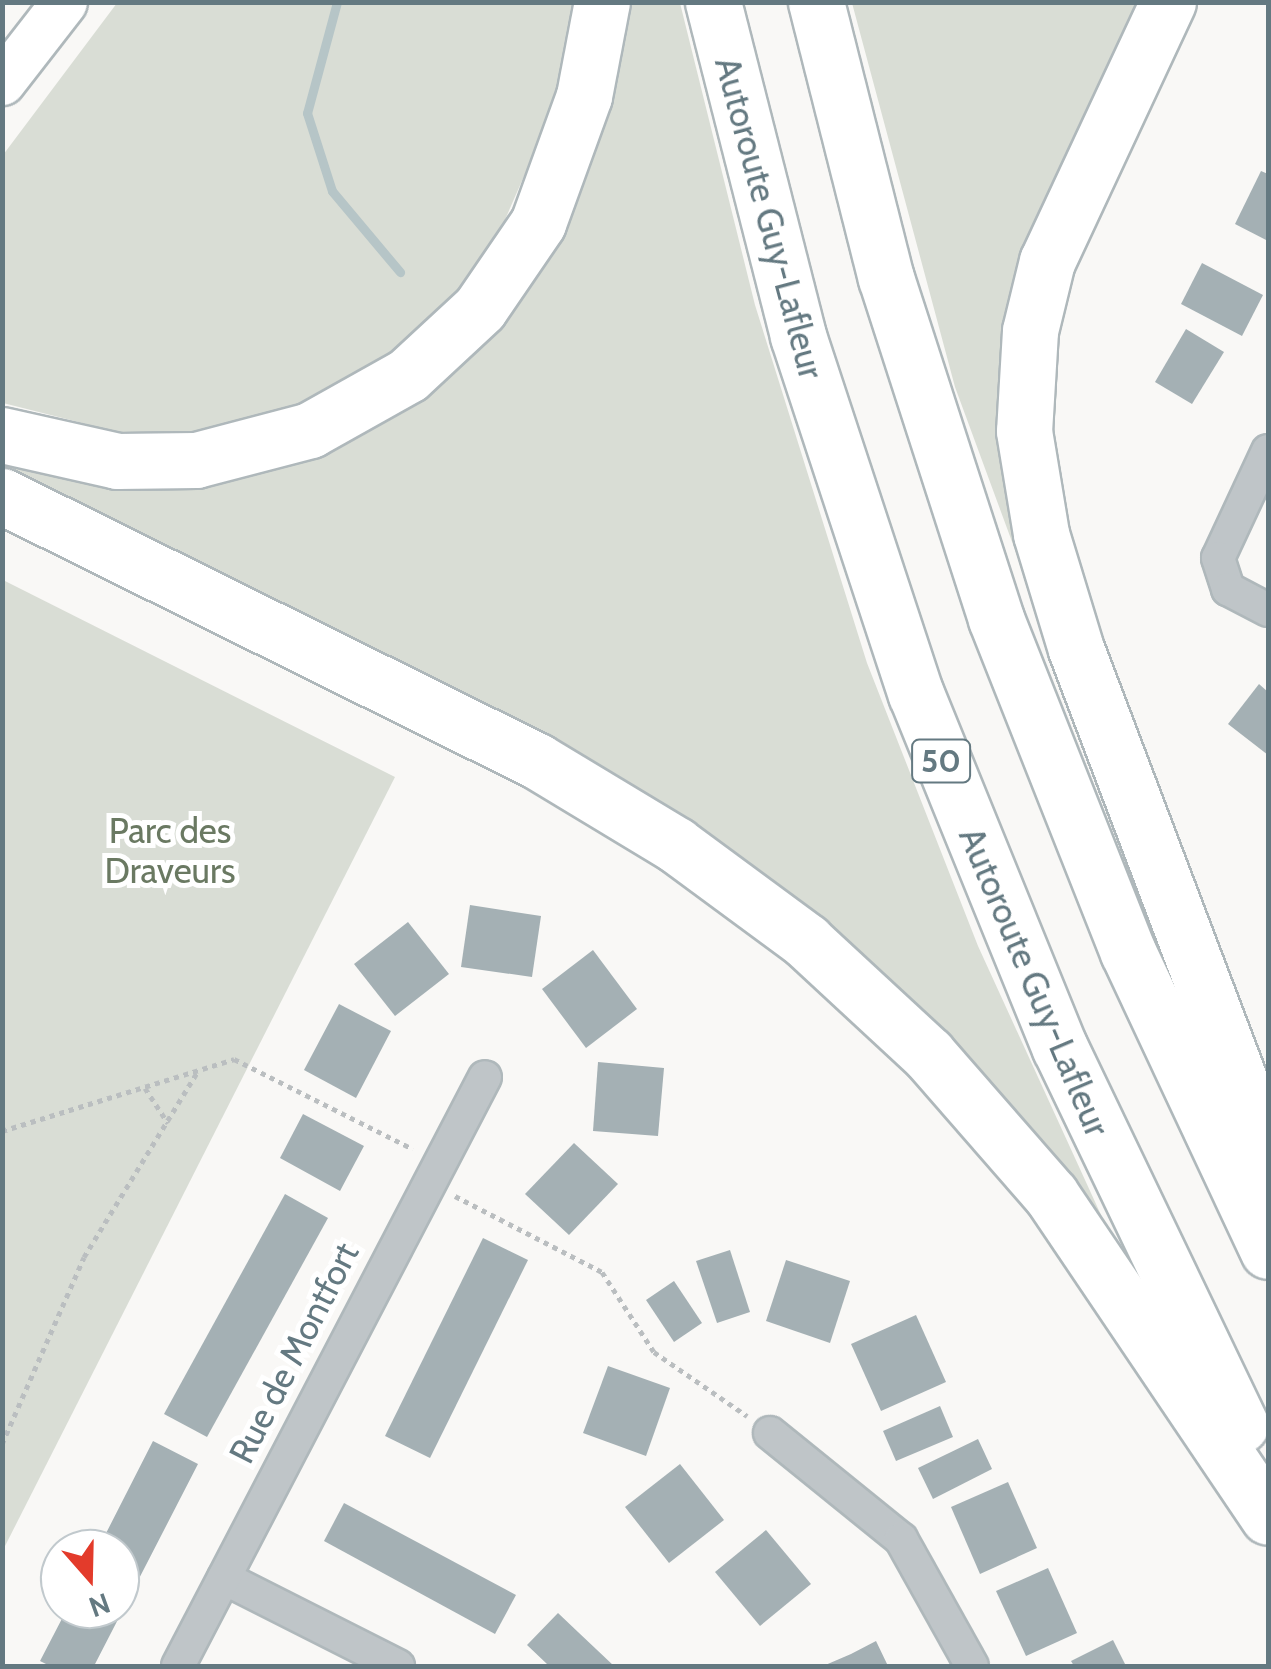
<!DOCTYPE html>
<style>
body{margin:0}
#map{position:relative;width:1271px;height:1669px;overflow:hidden;background:#f9f8f6;font-family:Cabin,sans-serif}
div>[style]{position:absolute}
.green>*{inset:0;background:#d9ddd5}
.stream>*{height:9px;margin:-4.5px;padding:0 4.5px;transform-origin:4.5px;border-radius:4.5px;background:#b6c5c7}
.building>*{inset:0;background:#a4b0b4}
.path>*{height:5px;margin-top:-2.5px;transform-origin:0;background:repeating-linear-gradient(90deg,#babec0 0 5px,transparent 0 10px)}
.roads{filter:drop-shadow(2px 0 #afb8bb) drop-shadow(-2px 0 #afb8bb) drop-shadow(0 2px #afb8bb) drop-shadow(0 -2px #afb8bb)}
.street>*{height:32px;margin:-16px;padding:0 16px;transform-origin:16px;border-radius:16px;background:#bfc5c8}
.secondary>*{height:45px;margin:-22.5px;padding:0 22.5px;transform-origin:22.5px;border-radius:22.5px;background:#fff}
.highway>*{height:55px;margin:-27.5px;padding:0 27.5px;transform-origin:27.5px;border-radius:27.5px;background:#fff}
span{translate:-50% -50%;white-space:nowrap;text-align:center;line-height:1.15;-webkit-text-stroke:10px #fff;paint-order:stroke}
.shield-label span{padding:2px 8px;background:#fff;border:2px solid;border-radius:8px;-webkit-text-stroke-width:0}
.shield-label{font-size:32px;color:#647981;font-weight:700}
.street-label{font-size:35px;color:#647981}
.park-label{font-size:35px;color:#6a7962}
.frame{position:absolute;inset:0;border:5px solid #647981;pointer-events:none}
.north{position:absolute;left:40px;top:1529px;width:100px;height:100px;box-sizing:border-box;background:#fff;border:2px solid #c1c9cd;border-radius:50%;rotate:160deg;font-size:28px;font-weight:700;line-height:40px;text-align:center;color:#647981}
.north::after{content:'';display:block;margin:auto;width:35px;height:45px;background:#e33b2b;clip-path:polygon(50% 0,100% 100%,50% 72%,0 100%)}
</style>
<div id="map">
<div class="green">
<div style="clip-path:polygon(117px 3px,578px 3px,555px 105px,487px 261px,396px 356px,286px 415px,177px 435px,118px 432px,3px 403px,3px 155px)"></div>
<div style="clip-path:polygon(619px 3px,680px 3px,755px 305px,867px 663px,978px 946px,1112px 1239px,848px 951px,3px 483px,2px 462px,125px 487px,461px 360px)"></div>
<div style="clip-path:polygon(852px 3px,1152px 3px,1014px 324px,1148px 911px,955px 387px)"></div>
<div style="clip-path:polygon(3px 580px,395px 777px,3px 1550px)"></div>
</div>
<div class="stream">
<div style="left:337px;top:2px;width:115px;rotate:105.1deg"></div>
<div style="left:307px;top:113px;width:82px;rotate:72.2deg"></div>
<div style="left:332px;top:191px;width:106px;rotate:50deg"></div>
</div>
<div class="building">
<div style="clip-path:polygon(1261px 171px,1268px 174px,1268px 241px,1235px 224px)"></div>
<div style="clip-path:polygon(1202px 263px,1263px 295px,1242px 336px,1181px 304px)"></div>
<div style="clip-path:polygon(1186px 329px,1224px 352px,1192px 404px,1155px 382px)"></div>
<div style="clip-path:polygon(1259px 684px,1268px 692px,1268px 755px,1228px 724px)"></div>
<div style="clip-path:polygon(470px 905px,541px 916px,532px 977px,461px 967px)"></div>
<div style="clip-path:polygon(408px 922px,449px 974px,395px 1016px,354px 964px)"></div>
<div style="clip-path:polygon(593px 950px,637px 1009px,586px 1048px,542px 989px)"></div>
<div style="clip-path:polygon(339px 1004px,391px 1031px,356px 1098px,304px 1070px)"></div>
<div style="clip-path:polygon(598px 1062px,664px 1068px,658px 1136px,593px 1131px)"></div>
<div style="clip-path:polygon(303px 1114px,364px 1146px,340px 1191px,280px 1158px)"></div>
<div style="clip-path:polygon(574px 1143px,618px 1184px,569px 1235px,525px 1194px)"></div>
<div style="clip-path:polygon(285px 1194px,328px 1218px,207px 1437px,164px 1414px)"></div>
<div style="clip-path:polygon(483px 1238px,528px 1260px,430px 1458px,385px 1436px)"></div>
<div style="clip-path:polygon(730px 1250px,750px 1312px,717px 1323px,696px 1261px)"></div>
<div style="clip-path:polygon(786px 1260px,850px 1281px,830px 1343px,766px 1321px)"></div>
<div style="clip-path:polygon(674px 1281px,702px 1323px,674px 1342px,646px 1300px)"></div>
<div style="clip-path:polygon(916px 1315px,946px 1382px,881px 1411px,851px 1344px)"></div>
<div style="clip-path:polygon(608px 1366px,670px 1388px,646px 1456px,583px 1433px)"></div>
<div style="clip-path:polygon(940px 1406px,953px 1437px,896px 1461px,883px 1431px)"></div>
<div style="clip-path:polygon(978px 1439px,992px 1469px,933px 1499px,918px 1468px)"></div>
<div style="clip-path:polygon(153px 1441px,198px 1464px,94px 1666px,50px 1666px,40px 1661px,67px 1609px,120px 1609px,120px 1549px,98px 1549px)"></div>
<div style="clip-path:polygon(680px 1464px,724px 1520px,669px 1563px,625px 1507px)"></div>
<div style="clip-path:polygon(1008px 1482px,1037px 1548px,980px 1574px,951px 1507px)"></div>
<div style="clip-path:polygon(344px 1503px,516px 1595px,495px 1634px,324px 1541px)"></div>
<div style="clip-path:polygon(766px 1530px,811px 1584px,760px 1626px,715px 1572px)"></div>
<div style="clip-path:polygon(1048px 1568px,1077px 1633px,1026px 1656px,996px 1591px)"></div>
<div style="clip-path:polygon(558px 1613px,578px 1632px,614px 1666px,547px 1664px,527px 1645px)"></div>
<div style="clip-path:polygon(1113px 1640px,1126px 1666px,1074px 1666px,1071px 1661px)"></div>
<div style="clip-path:polygon(876px 1641px,888px 1666px,823px 1666px,851px 1654px)"></div>
</div>
<div class="path">
<div style="left:145px;top:1088px;width:42px;rotate:56.7deg"></div>
<div style="left:2px;top:1131px;width:243px;rotate:-17.2deg"></div>
<div style="left:234px;top:1059px;width:200px;rotate:26.7deg"></div>
<div style="left:455px;top:1196px;width:165px;rotate:27.3deg"></div>
<div style="left:602px;top:1272px;width:95px;rotate:57deg"></div>
<div style="left:654px;top:1352px;width:113px;rotate:34.5deg"></div>
<div style="left:2px;top:1444px;width:204px;rotate:-66.3deg"></div>
<div style="left:84px;top:1257px;width:218px;rotate:-58.5deg"></div>
</div>
<div class="roads">
<div class="street">
<div style="left:1268px;top:451px;width:118px;rotate:115deg"></div>
<div style="left:1218px;top:558px;width:33px;rotate:72deg"></div>
<div style="left:1228px;top:589px;width:45px;rotate:27.7deg"></div>
<div style="left:770px;top:1433px;width:169px;rotate:39deg"></div>
<div style="left:901px;top:1539px;width:145px;rotate:60.8deg"></div>
<div style="left:224px;top:1578px;width:195px;rotate:26.8deg"></div>
<div style="left:178px;top:1666px;width:664px;rotate:-62.47deg"></div>
</div>
<div class="secondary">
<div style="left:2px;top:82px;width:101px;rotate:-52.2deg"></div>
</div>
<div class="highway">
<div style="left:713px;top:2px;width:345px;rotate:75.7deg"></div>
<div style="left:798px;top:336px;width:377px;rotate:71.8deg"></div>
<div style="left:916px;top:694px;width:382px;rotate:67.9deg"></div>
<div style="left:1060px;top:1048px;width:418px;rotate:64.4deg"></div>
<div style="left:816px;top:2px;width:285px;rotate:75.8deg"></div>
<div style="left:886px;top:278px;width:358px;rotate:72.1deg"></div>
<div style="left:996px;top:619px;width:358px;rotate:68.4deg"></div>
<div style="left:1128px;top:952px;width:330px;rotate:64.9deg"></div>
<div style="left:1168px;top:2px;width:286px;rotate:115deg"></div>
<div style="left:1047px;top:261px;width:72px;rotate:103.7deg"></div>
<div style="left:1030px;top:331px;width:100px;rotate:93.4deg"></div>
<div style="left:1024px;top:431px;width:104px;rotate:80.6deg"></div>
<div style="left:1041px;top:534px;width:120px;rotate:73.1deg"></div>
<div style="left:1076px;top:649px;width:542px;rotate:69.26deg"></div>
<div style="left:2px;top:435px;width:118px;rotate:12.7deg"></div>
<div style="left:117px;top:461px;width:79px;rotate:-0.7deg"></div>
<div style="left:196px;top:460px;width:118px;rotate:-14.7deg"></div>
<div style="left:310px;top:430px;width:112px;rotate:-29.3deg"></div>
<div style="left:408px;top:375px;width:98px;rotate:-42.9deg"></div>
<div style="left:480px;top:308px;width:103px;rotate:-55.7deg"></div>
<div style="left:538px;top:223px;width:135px;rotate:-70.1deg"></div>
<div style="left:584px;top:96px;width:96px;rotate:-79.2deg"></div>
<div style="left:2px;top:496px;width:597px;rotate:26.35deg"></div>
<div style="left:537px;top:761px;width:162px;rotate:31.1deg"></div>
<div style="left:676px;top:845px;width:162px;rotate:36.4deg"></div>
<div style="left:806px;top:941px;width:166px;rotate:42.8deg"></div>
<div style="left:928px;top:1054px;width:187px;rotate:48.9deg"></div>
<div style="left:1051px;top:1195px;width:388px;rotate:56deg"></div>
</div>
</div>
<div class="shield-label">
<span style="left:941px;top:761px">50</span>
</div>
<div class="street-label">
<span style="left:769px;top:218px;rotate:75deg">Autoroute Guy-Lafleur</span>
<span style="left:1034px;top:982px;rotate:67deg">Autoroute Guy-Lafleur</span>
<span style="left:294px;top:1353px;rotate:-63deg">Rue de Montfort</span>
</div>
<div class="park-label">
<span style="left:170px;top:851px">Parc des<br>Draveurs</span>
</div>
<div class="frame"></div>
<div class="north">N</div>
</div>
